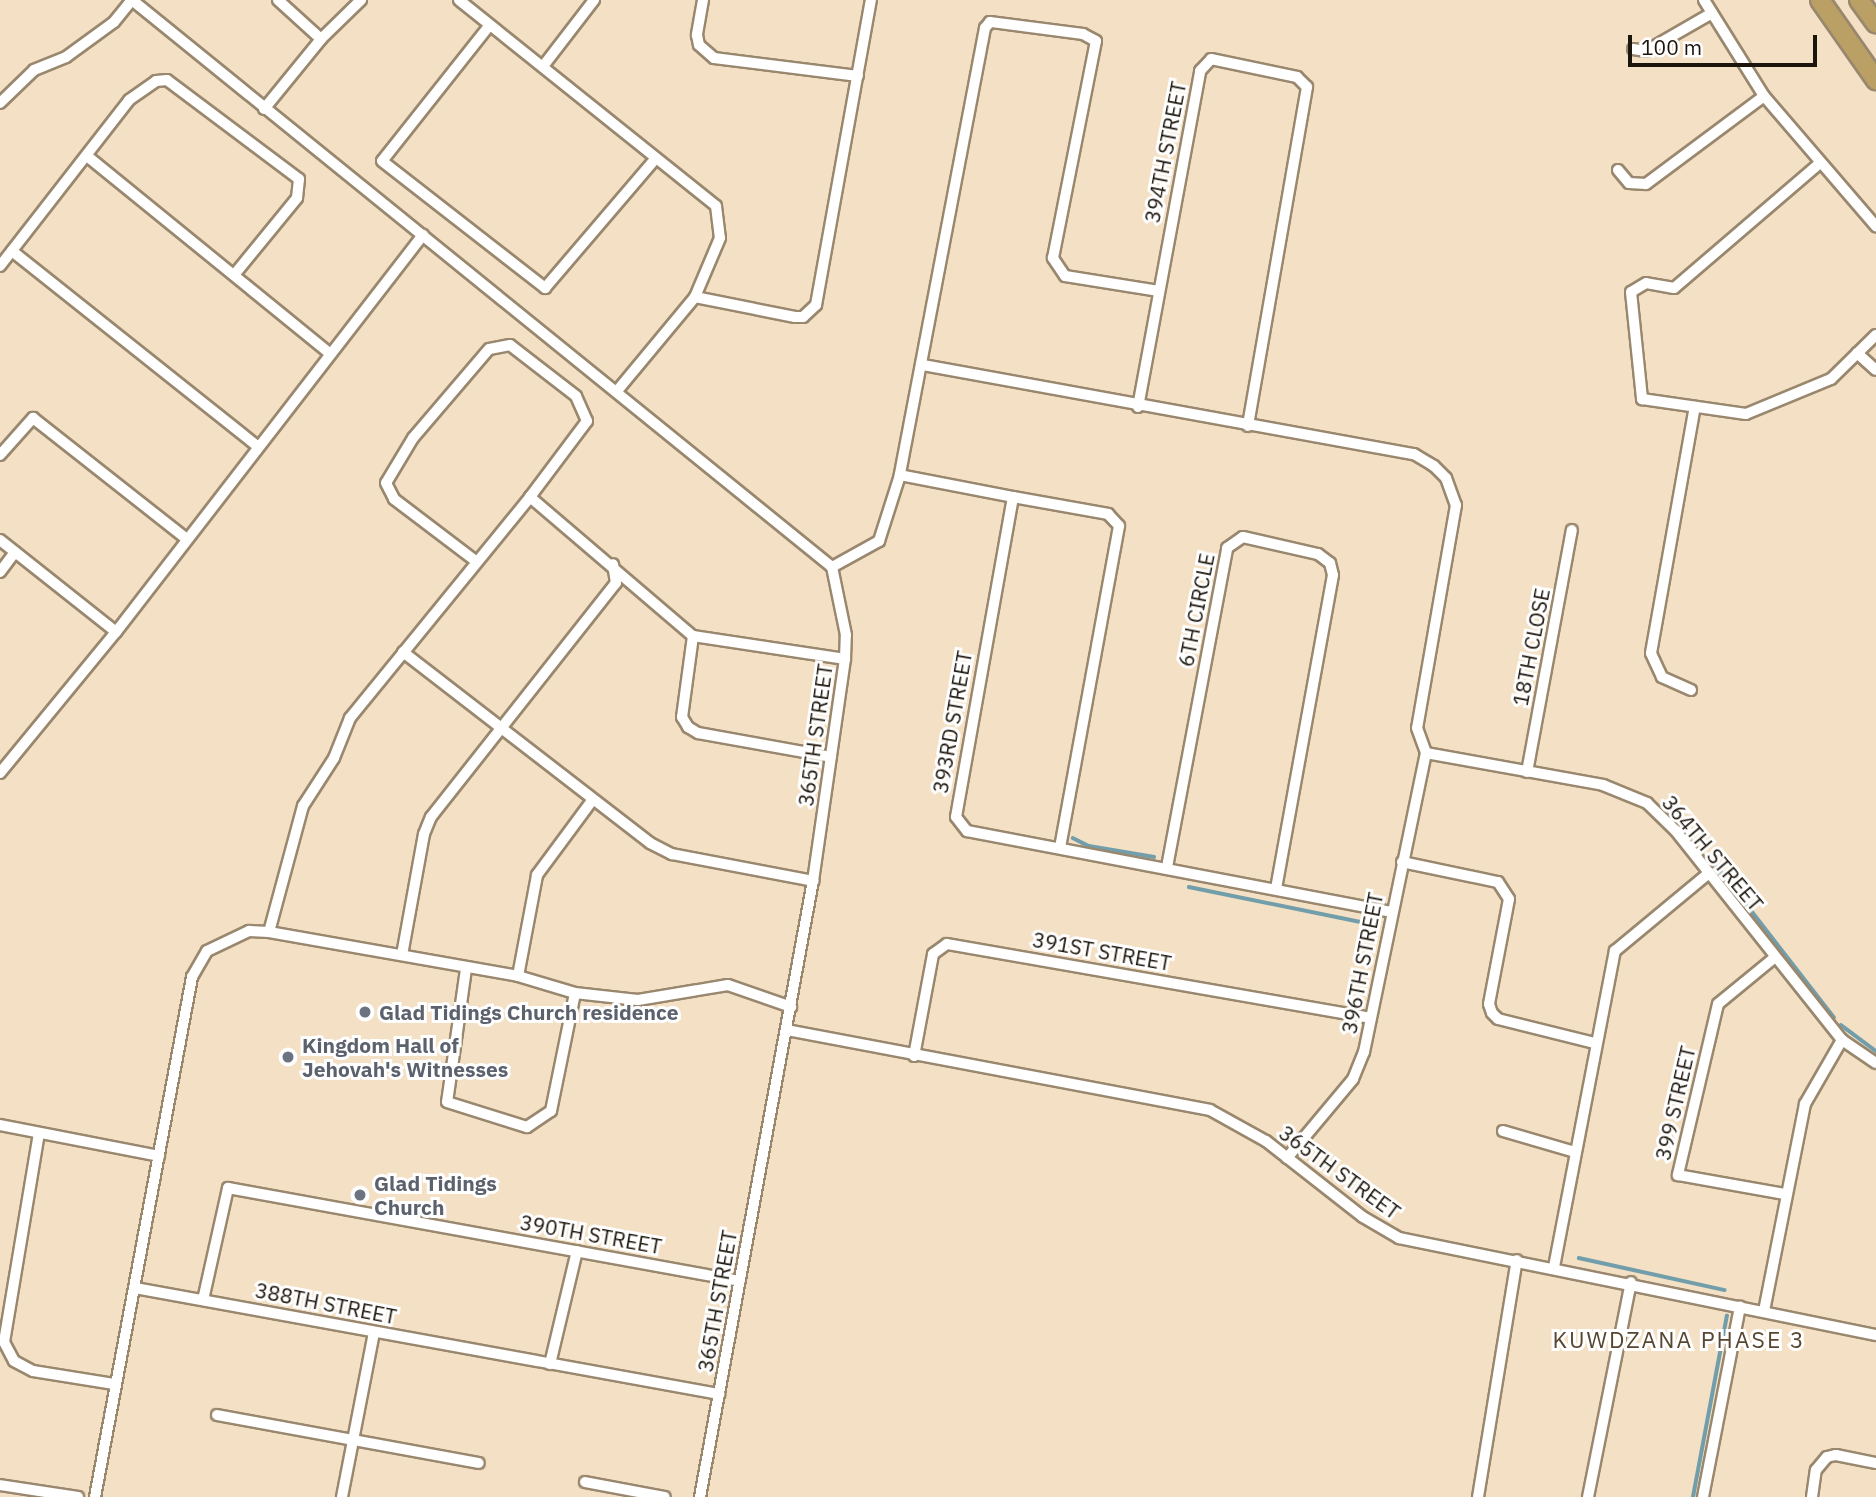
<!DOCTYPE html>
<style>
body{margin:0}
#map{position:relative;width:1876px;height:1497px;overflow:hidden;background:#f3e0c5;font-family:"IBM Plex Sans",sans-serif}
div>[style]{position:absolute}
.stream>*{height:3.5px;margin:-1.75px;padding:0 1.75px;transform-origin:1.75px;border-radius:1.75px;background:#719eaa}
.roads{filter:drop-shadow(2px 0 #99876e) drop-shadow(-2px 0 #99876e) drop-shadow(0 2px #99876e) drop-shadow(0 -2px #99876e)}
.minor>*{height:10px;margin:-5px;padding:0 5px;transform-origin:5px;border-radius:5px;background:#fff}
.trunk>*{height:18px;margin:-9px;padding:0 9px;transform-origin:9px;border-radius:9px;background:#baa064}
.dots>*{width:19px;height:19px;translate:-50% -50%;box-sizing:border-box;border:4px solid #fff;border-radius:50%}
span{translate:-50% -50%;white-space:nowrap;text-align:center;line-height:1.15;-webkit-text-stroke:6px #fff;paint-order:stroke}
.street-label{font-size:21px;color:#1c150c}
.worship-label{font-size:21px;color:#5b616d;font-weight:700}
.left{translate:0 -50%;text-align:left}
.neighbourhood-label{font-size:23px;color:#574630;letter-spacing:2px}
.scale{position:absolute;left:1628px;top:35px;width:189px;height:32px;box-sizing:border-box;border:4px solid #1c150c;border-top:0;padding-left:9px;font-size:21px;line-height:24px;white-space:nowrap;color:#1c150c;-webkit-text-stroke:5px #fff;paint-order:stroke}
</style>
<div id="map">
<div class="stream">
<div style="left:1073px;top:838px;width:18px;rotate:27deg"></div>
<div style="left:1089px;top:846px;width:66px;rotate:9.6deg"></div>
<div style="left:1709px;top:856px;width:204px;rotate:52.2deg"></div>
<div style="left:1189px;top:887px;width:191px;rotate:11.5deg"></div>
<div style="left:1841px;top:1025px;width:44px;rotate:36.6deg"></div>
<div style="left:1579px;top:1258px;width:149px;rotate:12.4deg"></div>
<div style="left:1693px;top:1497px;width:184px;rotate:-79.4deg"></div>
</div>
<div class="roads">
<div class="minor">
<div style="left:132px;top:0;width:901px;rotate:39.01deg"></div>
<div style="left:278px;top:0;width:58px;rotate:42.2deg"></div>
<div style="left:459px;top:0;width:329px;rotate:38.7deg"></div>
<div style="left:716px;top:206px;width:32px;rotate:83deg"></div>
<div style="left:720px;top:238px;width:64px;rotate:113deg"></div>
<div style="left:695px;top:297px;width:122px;rotate:129.7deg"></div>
<div style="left:703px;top:0;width:36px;rotate:100deg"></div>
<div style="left:697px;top:35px;width:10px;rotate:79deg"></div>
<div style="left:699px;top:45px;width:20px;rotate:41deg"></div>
<div style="left:714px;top:58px;width:145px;rotate:7.1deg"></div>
<div style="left:1704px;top:0;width:113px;rotate:58deg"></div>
<div style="left:1764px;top:96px;width:172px;rotate:49.3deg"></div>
<div style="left:489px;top:26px;width:172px;rotate:128.4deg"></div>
<div style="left:382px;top:161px;width:207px;rotate:37.9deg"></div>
<div style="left:545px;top:288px;width:170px;rotate:-49.5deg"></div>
<div style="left:1633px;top:49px;width:13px;rotate:9deg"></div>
<div style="left:1646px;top:51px;width:76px;rotate:-29.9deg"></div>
<div style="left:544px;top:65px;width:82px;rotate:-52.4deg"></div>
<div style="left:0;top:103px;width:47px;rotate:-44.1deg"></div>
<div style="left:34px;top:70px;width:35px;rotate:-22deg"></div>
<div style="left:66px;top:57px;width:59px;rotate:-36.1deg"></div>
<div style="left:114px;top:22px;width:28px;rotate:-51deg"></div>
<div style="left:264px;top:109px;width:90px;rotate:-50.8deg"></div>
<div style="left:321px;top:39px;width:56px;rotate:-44.3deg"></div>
<div style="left:87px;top:156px;width:312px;rotate:39.1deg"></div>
<div style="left:1820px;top:163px;width:192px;rotate:139.4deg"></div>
<div style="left:1674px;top:288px;width:28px;rotate:-170deg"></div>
<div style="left:1646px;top:283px;width:17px;rotate:149deg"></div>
<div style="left:1631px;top:292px;width:108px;rotate:84.1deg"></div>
<div style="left:1642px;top:399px;width:105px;rotate:8.2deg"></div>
<div style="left:1746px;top:414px;width:92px;rotate:-22.4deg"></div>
<div style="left:1831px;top:379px;width:63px;rotate:-44.4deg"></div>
<div style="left:1618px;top:170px;width:17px;rotate:50deg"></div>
<div style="left:1629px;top:183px;width:17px;rotate:3deg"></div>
<div style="left:1646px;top:184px;width:147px;rotate:-36.7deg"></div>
<div style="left:12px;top:251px;width:313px;rotate:38.5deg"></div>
<div style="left:0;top:266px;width:210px;rotate:-52.1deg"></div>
<div style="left:129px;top:100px;width:33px;rotate:-35deg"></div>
<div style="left:156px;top:81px;width:11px;rotate:-5deg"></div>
<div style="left:167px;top:80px;width:165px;rotate:36.9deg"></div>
<div style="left:299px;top:179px;width:19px;rotate:96deg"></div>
<div style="left:297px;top:198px;width:99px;rotate:129.3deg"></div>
<div style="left:1159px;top:291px;width:95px;rotate:-170.9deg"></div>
<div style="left:1065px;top:276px;width:22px;rotate:-124deg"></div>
<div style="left:1053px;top:258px;width:221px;rotate:-78.8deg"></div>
<div style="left:1096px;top:41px;width:15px;rotate:-152deg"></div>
<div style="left:1083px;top:34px;width:94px;rotate:-172.6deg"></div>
<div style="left:990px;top:22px;width:8px;rotate:130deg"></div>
<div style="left:985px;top:28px;width:455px;rotate:100.8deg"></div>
<div style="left:900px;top:475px;width:115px;rotate:11deg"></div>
<div style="left:1013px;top:497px;width:325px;rotate:100.1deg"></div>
<div style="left:956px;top:817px;width:18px;rotate:52deg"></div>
<div style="left:967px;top:831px;width:433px;rotate:10.8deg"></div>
<div style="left:695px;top:297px;width:102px;rotate:11.3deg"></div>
<div style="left:795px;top:317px;width:8px"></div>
<div style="left:803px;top:317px;width:18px;rotate:-43deg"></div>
<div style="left:816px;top:305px;width:310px;rotate:-79.8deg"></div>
<div style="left:1857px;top:353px;width:25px;rotate:42deg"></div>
<div style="left:923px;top:365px;width:499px;rotate:10.3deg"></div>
<div style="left:1414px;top:454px;width:23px;rotate:31deg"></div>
<div style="left:1434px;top:466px;width:17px;rotate:45deg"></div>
<div style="left:1446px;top:478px;width:29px;rotate:70deg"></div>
<div style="left:1456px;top:505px;width:226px;rotate:99.9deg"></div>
<div style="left:1417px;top:728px;width:27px;rotate:70deg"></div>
<div style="left:1138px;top:407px;width:342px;rotate:-79.5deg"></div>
<div style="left:1200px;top:71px;width:16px;rotate:-47deg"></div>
<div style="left:1211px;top:59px;width:88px;rotate:11.8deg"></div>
<div style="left:1297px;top:77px;width:14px;rotate:45deg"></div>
<div style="left:1307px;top:87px;width:344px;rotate:99.9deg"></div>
<div style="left:0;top:455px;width:50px;rotate:-48.3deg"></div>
<div style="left:33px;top:418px;width:196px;rotate:38.2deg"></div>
<div style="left:530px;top:497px;width:214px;rotate:40.5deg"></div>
<div style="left:693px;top:636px;width:154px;rotate:8.6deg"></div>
<div style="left:1013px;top:497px;width:97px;rotate:10.1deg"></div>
<div style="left:1108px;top:514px;width:16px;rotate:47deg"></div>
<div style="left:1119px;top:526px;width:326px;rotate:100.4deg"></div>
<div style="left:0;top:540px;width:148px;rotate:38.4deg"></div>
<div style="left:0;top:572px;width:25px;rotate:-53deg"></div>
<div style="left:693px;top:636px;width:82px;rotate:97.7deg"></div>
<div style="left:682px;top:717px;width:12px;rotate:59deg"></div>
<div style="left:688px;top:727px;width:12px;rotate:31deg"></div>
<div style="left:698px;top:733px;width:135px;rotate:10.2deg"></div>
<div style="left:403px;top:652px;width:312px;rotate:37.7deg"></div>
<div style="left:650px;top:843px;width:25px;rotate:27deg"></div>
<div style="left:672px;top:854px;width:144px;rotate:10.8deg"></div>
<div style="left:1691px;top:690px;width:32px;rotate:-156deg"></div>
<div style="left:1662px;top:677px;width:26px;rotate:-115deg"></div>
<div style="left:1651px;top:653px;width:250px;rotate:-79.9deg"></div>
<div style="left:1426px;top:753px;width:180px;rotate:10.2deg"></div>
<div style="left:1603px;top:785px;width:48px;rotate:22.2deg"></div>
<div style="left:1647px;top:803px;width:39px;rotate:44deg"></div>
<div style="left:1675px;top:830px;width:268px;rotate:51.5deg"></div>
<div style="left:1842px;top:1040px;width:41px;rotate:34.1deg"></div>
<div style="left:1527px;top:772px;width:246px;rotate:-79.5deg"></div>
<div style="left:0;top:773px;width:183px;rotate:-50.6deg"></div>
<div style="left:116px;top:632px;width:502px;rotate:-52.29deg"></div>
<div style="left:1402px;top:862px;width:98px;rotate:11.8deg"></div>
<div style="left:1498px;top:882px;width:20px;rotate:57deg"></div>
<div style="left:1509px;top:899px;width:107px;rotate:100.8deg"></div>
<div style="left:1489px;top:1004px;width:9px;rotate:72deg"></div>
<div style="left:1492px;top:1013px;width:8px;rotate:45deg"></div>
<div style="left:1498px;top:1019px;width:100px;rotate:13.9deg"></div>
<div style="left:1167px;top:867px;width:325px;rotate:-79.3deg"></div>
<div style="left:1227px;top:548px;width:19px;rotate:-35deg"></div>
<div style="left:1243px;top:537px;width:77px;rotate:12.8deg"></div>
<div style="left:1318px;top:554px;width:15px;rotate:37deg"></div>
<div style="left:1330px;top:563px;width:12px;rotate:76deg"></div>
<div style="left:1333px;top:575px;width:319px;rotate:100.3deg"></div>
<div style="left:269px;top:932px;width:131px;rotate:-74.9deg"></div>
<div style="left:303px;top:806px;width:57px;rotate:-57.1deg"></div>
<div style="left:334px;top:758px;width:43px;rotate:-68.2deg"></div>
<div style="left:350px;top:718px;width:285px;rotate:-50.8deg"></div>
<div style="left:530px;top:497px;width:95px;rotate:-53.1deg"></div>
<div style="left:587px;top:421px;width:27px;rotate:-114deg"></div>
<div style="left:576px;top:396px;width:83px;rotate:-142.3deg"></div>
<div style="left:510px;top:345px;width:21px;rotate:169deg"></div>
<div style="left:489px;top:349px;width:117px;rotate:130.5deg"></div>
<div style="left:413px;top:438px;width:52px;rotate:121deg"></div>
<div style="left:386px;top:483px;width:18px;rotate:63deg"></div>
<div style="left:394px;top:499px;width:104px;rotate:37.2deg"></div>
<div style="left:402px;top:955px;width:123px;rotate:-79.7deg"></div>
<div style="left:424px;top:834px;width:18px;rotate:-68deg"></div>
<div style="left:431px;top:817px;width:298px;rotate:-51.7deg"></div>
<div style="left:616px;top:583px;width:19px;rotate:-99deg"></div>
<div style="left:1774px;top:958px;width:72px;rotate:140.6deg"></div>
<div style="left:1718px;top:1004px;width:176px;rotate:103.2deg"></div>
<div style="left:1678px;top:1175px;width:109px;rotate:10.1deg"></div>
<div style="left:466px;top:969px;width:134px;rotate:98.1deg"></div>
<div style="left:447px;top:1102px;width:84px;rotate:17.4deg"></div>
<div style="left:527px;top:1127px;width:29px;rotate:-34deg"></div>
<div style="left:551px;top:1111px;width:120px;rotate:-78.5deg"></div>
<div style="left:518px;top:976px;width:103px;rotate:-79.3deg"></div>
<div style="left:537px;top:875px;width:91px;rotate:-53.5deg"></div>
<div style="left:787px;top:1030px;width:430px;rotate:10.7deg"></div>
<div style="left:1210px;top:1110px;width:64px;rotate:29deg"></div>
<div style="left:1266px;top:1141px;width:123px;rotate:38.1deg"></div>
<div style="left:1363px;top:1217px;width:42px;rotate:30.3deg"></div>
<div style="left:1399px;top:1238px;width:487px;rotate:11.5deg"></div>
<div style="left:914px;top:1056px;width:104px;rotate:-79.4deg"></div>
<div style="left:933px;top:954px;width:17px;rotate:-36deg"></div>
<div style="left:947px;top:944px;width:430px;rotate:9.9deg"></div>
<div style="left:0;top:1125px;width:162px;rotate:11deg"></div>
<div style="left:1503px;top:1131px;width:75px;rotate:16.3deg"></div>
<div style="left:39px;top:1133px;width:212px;rotate:99.5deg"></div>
<div style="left:4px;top:1342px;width:21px;rotate:62deg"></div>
<div style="left:14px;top:1361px;width:21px;rotate:28deg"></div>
<div style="left:33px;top:1371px;width:82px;rotate:9.1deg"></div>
<div style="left:1287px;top:1158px;width:103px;rotate:-50.1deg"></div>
<div style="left:1353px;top:1079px;width:29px;rotate:-68deg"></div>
<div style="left:1364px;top:1052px;width:305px;rotate:-78.3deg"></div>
<div style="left:1554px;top:1267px;width:322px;rotate:-79.1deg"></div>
<div style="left:1615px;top:951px;width:122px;rotate:-39.7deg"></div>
<div style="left:135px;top:1288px;width:594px;rotate:10.29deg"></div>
<div style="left:203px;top:1300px;width:115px;rotate:-77.4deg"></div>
<div style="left:228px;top:1188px;width:520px;rotate:10.29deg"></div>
<div style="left:1764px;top:1311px;width:211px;rotate:-78.8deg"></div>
<div style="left:1805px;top:1104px;width:74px;rotate:-60deg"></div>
<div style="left:550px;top:1364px;width:116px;rotate:-76.6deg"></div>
<div style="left:217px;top:1415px;width:266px;rotate:10.4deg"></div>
<div style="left:585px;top:1482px;width:81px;rotate:10.6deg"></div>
<div style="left:0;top:1485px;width:79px;rotate:8.7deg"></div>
<div style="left:95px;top:1497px;width:529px;rotate:-79.43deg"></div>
<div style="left:192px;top:977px;width:30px;rotate:-60deg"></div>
<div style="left:207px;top:951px;width:47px;rotate:-25.5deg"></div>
<div style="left:249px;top:931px;width:20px;rotate:3deg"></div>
<div style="left:269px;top:932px;width:253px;rotate:10deg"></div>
<div style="left:518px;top:976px;width:59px;rotate:16.6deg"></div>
<div style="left:575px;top:993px;width:63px;rotate:6.3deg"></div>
<div style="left:638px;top:1000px;width:91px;rotate:-9.5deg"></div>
<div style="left:728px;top:985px;width:67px;rotate:19.2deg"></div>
<div style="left:342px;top:1497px;width:168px;rotate:-79deg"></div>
<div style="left:700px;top:1497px;width:626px;rotate:-79.61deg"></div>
<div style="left:813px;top:881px;width:224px;rotate:-81.8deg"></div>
<div style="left:845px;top:659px;width:24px;rotate:-88deg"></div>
<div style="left:846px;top:635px;width:69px;rotate:-101.6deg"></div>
<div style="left:832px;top:567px;width:54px;rotate:-29deg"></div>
<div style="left:879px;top:541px;width:69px;rotate:-72.3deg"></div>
<div style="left:1478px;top:1497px;width:240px;rotate:-80.7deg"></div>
<div style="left:1588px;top:1497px;width:219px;rotate:-78.7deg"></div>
<div style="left:1703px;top:1497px;width:194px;rotate:-79deg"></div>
<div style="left:1812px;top:1497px;width:27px;rotate:-82deg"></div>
<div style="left:1816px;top:1470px;width:17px;rotate:-50deg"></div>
<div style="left:1827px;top:1457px;width:9px;rotate:-13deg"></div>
<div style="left:1836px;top:1455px;width:41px;rotate:11.3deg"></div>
</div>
<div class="trunk">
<div style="left:1820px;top:0;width:98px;rotate:55deg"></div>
<div style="left:1859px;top:0;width:29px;rotate:54deg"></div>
</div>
</div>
<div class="dots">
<div style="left:365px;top:1012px;background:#6b7280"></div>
<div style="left:288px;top:1057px;background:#6b7280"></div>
<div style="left:360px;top:1195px;background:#6b7280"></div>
</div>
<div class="street-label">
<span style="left:1165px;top:152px;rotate:-79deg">394TH STREET</span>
<span style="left:1196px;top:610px;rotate:-79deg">6TH CIRCLE</span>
<span style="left:1531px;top:647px;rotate:-79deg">18TH CLOSE</span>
<span style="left:952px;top:722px;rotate:-80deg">393RD STREET</span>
<span style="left:815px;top:735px;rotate:-82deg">365TH STREET</span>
<span style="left:1713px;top:853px;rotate:50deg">364TH STREET</span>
<span style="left:1102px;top:951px;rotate:10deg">391ST STREET</span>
<span style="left:1362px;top:963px;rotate:-79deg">396TH STREET</span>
<span style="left:1675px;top:1103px;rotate:-77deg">399 STREET</span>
<span style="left:1340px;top:1172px;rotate:36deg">365TH STREET</span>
<span style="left:591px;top:1234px;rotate:10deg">390TH STREET</span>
<span style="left:717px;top:1301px;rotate:-80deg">365TH STREET</span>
<span style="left:326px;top:1303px;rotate:11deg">388TH STREET</span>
</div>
<div class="worship-label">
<span class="left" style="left:379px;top:1012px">Glad Tidings Church residence</span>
<span class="left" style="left:302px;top:1057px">Kingdom Hall of<br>Jehovah's Witnesses</span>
<span class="left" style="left:374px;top:1195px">Glad Tidings<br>Church</span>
</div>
<div class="neighbourhood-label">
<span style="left:1679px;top:1339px">KUWDZANA PHASE 3</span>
</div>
<div class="scale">100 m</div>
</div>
